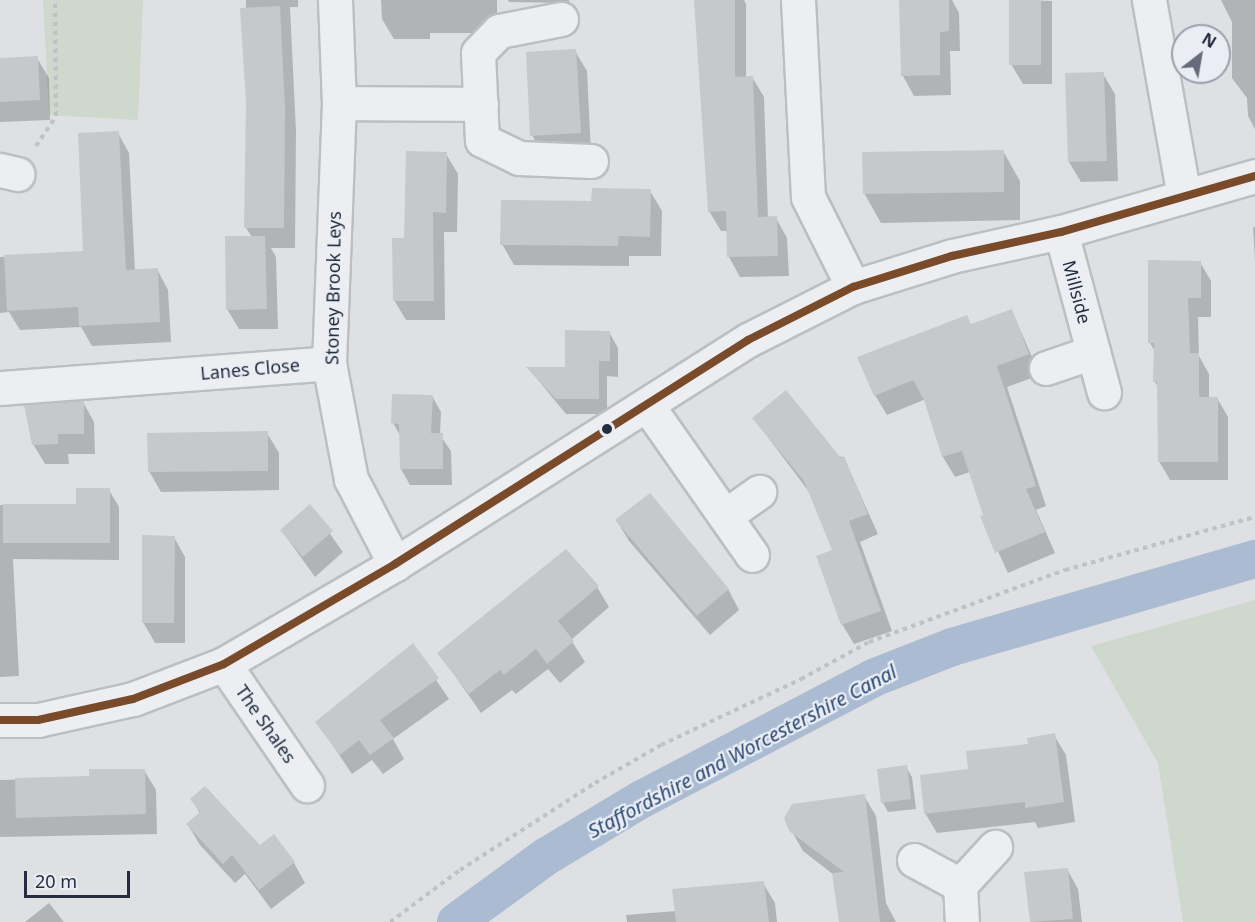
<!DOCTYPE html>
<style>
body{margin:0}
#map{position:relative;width:1255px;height:922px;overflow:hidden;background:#dee0e4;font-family:"Noto Sans",sans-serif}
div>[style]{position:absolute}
.green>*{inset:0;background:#ced8cd}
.shadow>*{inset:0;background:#0003}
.canal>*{height:38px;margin:-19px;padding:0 19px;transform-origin:19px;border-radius:19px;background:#aabbd2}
.building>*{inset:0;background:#c6c8cc}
.path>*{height:4px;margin-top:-2px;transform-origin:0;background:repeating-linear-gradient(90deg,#c0c1c7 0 4.5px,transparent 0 9px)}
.roads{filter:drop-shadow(2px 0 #bcbec2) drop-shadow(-2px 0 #bcbec2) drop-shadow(0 2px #bcbec2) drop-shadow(0 -2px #bcbec2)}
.minor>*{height:33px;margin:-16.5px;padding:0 16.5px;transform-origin:16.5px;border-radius:16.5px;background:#edeef1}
.bus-1>*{height:8px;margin:-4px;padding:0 4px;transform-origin:4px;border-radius:4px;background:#7a4b2a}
.dots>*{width:16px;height:16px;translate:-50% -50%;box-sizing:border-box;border:3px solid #eaeef4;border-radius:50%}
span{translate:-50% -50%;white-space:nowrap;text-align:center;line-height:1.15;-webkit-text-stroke:4.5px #eaeef4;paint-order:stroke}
.street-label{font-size:18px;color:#242c3e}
.water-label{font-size:20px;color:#2c4974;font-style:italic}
.north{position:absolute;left:1171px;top:24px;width:60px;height:60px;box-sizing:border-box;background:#eaeef4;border:2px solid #9ba0ab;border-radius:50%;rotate:31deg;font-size:16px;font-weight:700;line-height:24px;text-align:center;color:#242c3e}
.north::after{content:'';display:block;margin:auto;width:21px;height:27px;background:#656b78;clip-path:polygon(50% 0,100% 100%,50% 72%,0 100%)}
.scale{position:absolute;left:24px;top:871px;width:106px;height:27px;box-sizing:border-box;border:3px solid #242c3e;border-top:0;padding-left:8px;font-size:18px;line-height:21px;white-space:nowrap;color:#242c3e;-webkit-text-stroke:4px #eaeef4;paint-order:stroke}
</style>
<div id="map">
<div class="green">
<div style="clip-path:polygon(43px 0,143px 0,138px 120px,49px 115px)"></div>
<div style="clip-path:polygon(1255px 600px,1255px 922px,1183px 922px,1158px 763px,1091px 646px)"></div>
</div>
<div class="shadow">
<div style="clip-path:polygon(246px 0,298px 0,298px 7px,290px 7px,296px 131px,295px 248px,271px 248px,276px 257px,278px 329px,239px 329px,227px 309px,252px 237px,246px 228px)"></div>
<div style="clip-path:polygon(381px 0,497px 0,497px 33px,430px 33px,430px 39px,394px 39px,382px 19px)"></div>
<div style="clip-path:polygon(508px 0,569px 0,569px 3px,509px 2px)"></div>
<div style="clip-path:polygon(696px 0,744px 0,746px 4px,746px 77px,752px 77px,764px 97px,768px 218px,776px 218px,787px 238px,789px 276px,740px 277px,729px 257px,728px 231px,721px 231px,709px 211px)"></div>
<div style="clip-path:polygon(901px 0,952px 0,959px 13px,960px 51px,950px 51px,951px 95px,914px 96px,903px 76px)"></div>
<div style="clip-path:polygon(1011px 0,1052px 1px,1052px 84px,1023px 84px,1011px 64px)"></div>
<div style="clip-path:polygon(1221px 0,1255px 0,1255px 129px,1248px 116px,1247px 98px,1232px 78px,1232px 22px)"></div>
<div style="clip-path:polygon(575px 51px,587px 71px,591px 153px,543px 155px,532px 135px)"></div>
<div style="clip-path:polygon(37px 58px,49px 78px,50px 120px,0 122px,0 59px)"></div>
<div style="clip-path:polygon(1103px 74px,1115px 94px,1118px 181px,1081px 182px,1069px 162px)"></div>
<div style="clip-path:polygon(118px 133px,129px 153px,135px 271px,157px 269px,168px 290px,171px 342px,92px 346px,81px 327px,20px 330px,9px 312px,0 313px,0 257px,85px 253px)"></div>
<div style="clip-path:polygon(1003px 151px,1020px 181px,1020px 220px,881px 223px,864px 193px)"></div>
<div style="clip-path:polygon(446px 154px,458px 174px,457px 232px,444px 232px,445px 320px,406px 320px,394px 300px,406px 239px)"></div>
<div style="clip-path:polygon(650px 191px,662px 211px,661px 256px,629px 256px,629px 266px,514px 265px,502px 244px,593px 202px)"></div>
<div style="clip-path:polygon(1253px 227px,1255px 227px,1255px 260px)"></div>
<div style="clip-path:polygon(1149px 262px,1200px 262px,1211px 281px,1211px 317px,1198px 317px,1199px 356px,1209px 374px,1209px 398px,1217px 398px,1228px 417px,1228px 480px,1170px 480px,1159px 461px,1159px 389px,1155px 382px,1156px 353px,1150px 343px)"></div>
<div style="clip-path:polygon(1012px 311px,1040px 375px,1007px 387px,1046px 506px,1036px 510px,1055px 553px,1008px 573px,982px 517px,985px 515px,970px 472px,955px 477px,943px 457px,926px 399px,887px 415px,875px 395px,972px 326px)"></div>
<div style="clip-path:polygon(609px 332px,618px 348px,618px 377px,607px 376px,607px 414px,566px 414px,529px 369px,567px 369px)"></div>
<div style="clip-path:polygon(432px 396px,441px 412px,440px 435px,451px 451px,452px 485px,410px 485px,401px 469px,401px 437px,393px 423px)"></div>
<div style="clip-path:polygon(83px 402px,94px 422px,95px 454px,68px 454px,69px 464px,45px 464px,33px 444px)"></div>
<div style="clip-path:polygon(754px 419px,844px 458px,878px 534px,860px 542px,892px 631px,854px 644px,842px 624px,834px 551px,810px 493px)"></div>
<div style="clip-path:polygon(267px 433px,279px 453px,279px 490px,161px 492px,149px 471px)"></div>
<div style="clip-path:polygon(109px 490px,119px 507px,119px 560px,13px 559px,19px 676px,0 677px,0 505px,78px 505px)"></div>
<div style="clip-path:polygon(310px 506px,343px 552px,315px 577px,282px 531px)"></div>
<div style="clip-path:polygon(617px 521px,728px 589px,739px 610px,710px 635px,629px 541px)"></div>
<div style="clip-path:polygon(174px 537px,185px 557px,185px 643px,155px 643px,143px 622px)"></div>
<div style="clip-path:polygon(597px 587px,609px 607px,571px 640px,585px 662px,560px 683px,548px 669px,516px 694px,512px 690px,481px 713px,439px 653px)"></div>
<div style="clip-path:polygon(413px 646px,449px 699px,393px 739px,404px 759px,383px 774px,372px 760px,352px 774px,317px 722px)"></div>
<div style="clip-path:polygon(1054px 735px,1066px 755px,1075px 822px,1038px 828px,1035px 822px,937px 833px,925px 813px,970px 771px)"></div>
<div style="clip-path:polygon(906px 767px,912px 777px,916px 809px,888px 812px,883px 803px)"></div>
<div style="clip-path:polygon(144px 770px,156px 790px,157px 834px,0 837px,0 780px,91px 778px)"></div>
<div style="clip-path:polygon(864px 796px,876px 816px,886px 903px,896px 922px,840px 922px,834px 875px,803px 851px,791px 830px)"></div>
<div style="clip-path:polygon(192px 799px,260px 847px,294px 863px,305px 883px,271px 909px,245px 874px,235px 883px,200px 845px,188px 825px,200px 814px)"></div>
<div style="clip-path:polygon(1067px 869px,1078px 889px,1082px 922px,1031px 922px,1026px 874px)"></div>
<div style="clip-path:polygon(763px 883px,775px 903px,777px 922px,627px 922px,626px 915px,676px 911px)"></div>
<div style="clip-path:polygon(49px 903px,64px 922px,25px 922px)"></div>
</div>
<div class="canal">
<div style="left:456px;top:922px;width:112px;rotate:-36deg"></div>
<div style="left:547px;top:856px;width:111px;rotate:-31deg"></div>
<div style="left:642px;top:799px;width:261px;rotate:-27.6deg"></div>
<div style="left:873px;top:678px;width:85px;rotate:-21.4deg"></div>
<div style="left:952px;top:647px;width:316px;rotate:-16.2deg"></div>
</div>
<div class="building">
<div style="clip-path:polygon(694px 0,735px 0,735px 77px,753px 76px,758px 217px,777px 216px,778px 256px,727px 257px,726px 211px,708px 212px)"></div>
<div style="clip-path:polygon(899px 0,949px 0,949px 31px,940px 32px,940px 75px,901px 76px)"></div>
<div style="clip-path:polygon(1009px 0,1041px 0,1041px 65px,1009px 65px)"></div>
<div style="clip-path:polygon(280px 6px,285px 109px,284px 228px,244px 228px,246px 103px,240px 8px)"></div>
<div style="clip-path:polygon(576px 49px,581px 133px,530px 136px,526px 52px)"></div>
<div style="clip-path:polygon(38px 56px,40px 100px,0 102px,0 58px)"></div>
<div style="clip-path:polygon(1104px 72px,1107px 161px,1068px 162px,1065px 73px)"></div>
<div style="clip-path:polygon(119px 131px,126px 270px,158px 268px,160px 322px,79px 326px,78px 307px,7px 311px,4px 255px,83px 251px,78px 133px)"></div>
<div style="clip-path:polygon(1004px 150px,1004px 192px,863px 194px,862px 152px)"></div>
<div style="clip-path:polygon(406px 151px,447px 152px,446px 213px,433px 212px,434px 301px,393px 301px,392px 238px,404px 238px)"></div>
<div style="clip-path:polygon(592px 188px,651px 189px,650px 237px,619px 236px,618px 246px,500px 245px,501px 200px,591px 201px)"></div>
<div style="clip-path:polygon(225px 236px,265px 236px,267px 309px,226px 310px)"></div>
<div style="clip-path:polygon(1148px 260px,1201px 261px,1201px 298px,1188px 298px,1190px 353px,1199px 353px,1199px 397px,1218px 397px,1218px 462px,1158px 462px,1157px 382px,1153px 382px,1154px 343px,1148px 343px)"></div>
<div style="clip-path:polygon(1012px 309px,1029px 354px,997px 366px,1036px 486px,1026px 489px,1045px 532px,995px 553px,980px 516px,983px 515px,962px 451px,942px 457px,924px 400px,913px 380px,874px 396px,857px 357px,967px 315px,971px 324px)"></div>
<div style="clip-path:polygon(565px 330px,610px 331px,610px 361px,599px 361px,599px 399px,556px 399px,526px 367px,565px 367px)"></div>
<div style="clip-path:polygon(786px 390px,841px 458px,844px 456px,868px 514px,849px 521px,881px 611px,841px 625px,816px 556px,832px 550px,804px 481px,752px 418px)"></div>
<div style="clip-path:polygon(392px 394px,433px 395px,431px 433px,443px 433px,443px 469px,400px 469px,399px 424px,391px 423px)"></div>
<div style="clip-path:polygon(84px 400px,84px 434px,58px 434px,58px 444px,32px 445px,24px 405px)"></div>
<div style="clip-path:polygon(268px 431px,268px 471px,148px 472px,147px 433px)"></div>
<div style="clip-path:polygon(76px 488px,110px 488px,110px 543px,3px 543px,3px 504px,76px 504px)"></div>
<div style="clip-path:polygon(650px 493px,729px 589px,697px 616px,615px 520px)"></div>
<div style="clip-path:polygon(310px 504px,333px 531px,303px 557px,280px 530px)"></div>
<div style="clip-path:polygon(142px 535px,175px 536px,174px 623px,142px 623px)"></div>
<div style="clip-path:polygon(566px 549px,599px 586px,558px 621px,574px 641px,547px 664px,536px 649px,504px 675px,500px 670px,469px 694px,437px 653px)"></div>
<div style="clip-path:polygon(413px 643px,439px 678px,380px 720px,394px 738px,370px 755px,359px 740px,340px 755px,315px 722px)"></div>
<div style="clip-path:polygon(1055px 733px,1064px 802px,1025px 808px,1025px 802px,924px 814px,920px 775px,968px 769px,966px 751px,1028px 744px,1027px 738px)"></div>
<div style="clip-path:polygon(907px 765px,911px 799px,881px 803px,877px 769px)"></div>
<div style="clip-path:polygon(89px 769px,145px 769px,146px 814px,16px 818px,15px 778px,89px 776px)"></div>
<div style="clip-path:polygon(205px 786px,260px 845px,274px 834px,295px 862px,259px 890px,232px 855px,223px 864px,186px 824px,200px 812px,190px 799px)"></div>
<div style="clip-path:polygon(865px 794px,880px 922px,839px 922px,832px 873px,844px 872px,789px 831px,784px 818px,792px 804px)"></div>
<div style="clip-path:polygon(1068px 868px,1073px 919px,1030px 922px,1024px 872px)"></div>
<div style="clip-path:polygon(764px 881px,769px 922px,676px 922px,672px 889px)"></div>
</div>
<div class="path">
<div style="left:36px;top:146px;width:36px;rotate:-56deg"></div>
<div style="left:56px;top:116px;width:116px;rotate:-90.5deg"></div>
<div style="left:390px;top:922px;width:87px;rotate:-36.6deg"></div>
<div style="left:460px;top:870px;width:161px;rotate:-32.8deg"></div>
<div style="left:595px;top:783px;width:76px;rotate:-29.9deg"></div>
<div style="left:661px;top:745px;width:155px;rotate:-25.2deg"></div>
<div style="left:801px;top:679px;width:77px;rotate:-28.6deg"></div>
<div style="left:869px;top:642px;width:209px;rotate:-20.2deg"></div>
<div style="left:1065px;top:570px;width:197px;rotate:-15.6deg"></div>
</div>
<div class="roads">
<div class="minor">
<div style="left:335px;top:0;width:103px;rotate:87.8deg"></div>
<div style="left:339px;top:103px;width:260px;rotate:92.2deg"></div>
<div style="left:329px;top:363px;width:118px;rotate:79.3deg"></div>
<div style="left:351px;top:479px;width:96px;rotate:62.6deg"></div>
<div style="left:798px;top:0;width:197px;rotate:87.1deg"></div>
<div style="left:808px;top:197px;width:101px;rotate:63.4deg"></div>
<div style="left:1149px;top:0;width:199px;rotate:79.9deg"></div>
<div style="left:561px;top:19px;width:63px;rotate:169deg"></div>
<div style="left:499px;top:31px;width:30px;rotate:134deg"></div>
<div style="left:478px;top:53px;width:87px;rotate:87.4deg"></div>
<div style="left:482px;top:140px;width:41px;rotate:25.9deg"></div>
<div style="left:519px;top:158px;width:72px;rotate:2.4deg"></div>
<div style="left:339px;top:103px;width:142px;rotate:0.4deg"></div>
<div style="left:0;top:170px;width:18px;rotate:13deg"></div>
<div style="left:1061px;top:232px;width:166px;rotate:75deg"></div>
<div style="left:1046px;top:368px;width:50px;rotate:-18.8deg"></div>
<div style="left:0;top:388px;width:330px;rotate:-4.3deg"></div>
<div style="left:647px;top:405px;width:183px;rotate:55deg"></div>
<div style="left:725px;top:516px;width:42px;rotate:-35.2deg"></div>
<div style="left:224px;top:664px;width:147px;rotate:55.6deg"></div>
<div style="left:0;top:720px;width:38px"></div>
<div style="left:38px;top:720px;width:97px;rotate:-12.5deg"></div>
<div style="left:133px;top:699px;width:97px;rotate:-21deg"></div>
<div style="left:224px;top:664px;width:198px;rotate:-30.3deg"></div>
<div style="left:395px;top:564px;width:418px;rotate:-32.4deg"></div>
<div style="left:748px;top:340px;width:118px;rotate:-26.8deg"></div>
<div style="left:853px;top:287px;width:104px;rotate:-17.4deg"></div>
<div style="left:952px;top:256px;width:112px;rotate:-12.4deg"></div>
<div style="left:1061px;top:232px;width:202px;rotate:-16.1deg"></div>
<div style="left:914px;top:860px;width:52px;rotate:28.5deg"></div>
<div style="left:960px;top:885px;width:52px;rotate:-47.4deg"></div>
<div style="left:960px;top:885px;width:37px;rotate:87deg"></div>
</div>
</div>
<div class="bus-1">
<div style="left:0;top:720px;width:38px"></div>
<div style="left:38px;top:720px;width:97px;rotate:-12.5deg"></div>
<div style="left:133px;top:699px;width:97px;rotate:-21deg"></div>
<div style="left:224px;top:664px;width:198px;rotate:-30.3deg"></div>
<div style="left:395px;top:564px;width:418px;rotate:-32.4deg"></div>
<div style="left:748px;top:340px;width:118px;rotate:-26.8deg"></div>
<div style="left:853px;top:287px;width:104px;rotate:-17.4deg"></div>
<div style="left:952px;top:256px;width:112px;rotate:-12.4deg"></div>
<div style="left:1061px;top:232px;width:202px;rotate:-16.1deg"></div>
</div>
<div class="dots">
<div style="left:607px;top:429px;background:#242c3e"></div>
</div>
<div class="street-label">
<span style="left:333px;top:288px;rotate:-89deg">Stoney Brook Leys</span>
<span style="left:1077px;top:292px;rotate:75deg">Millside</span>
<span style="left:250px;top:369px;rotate:-5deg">Lanes Close</span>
<span style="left:266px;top:724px;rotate:55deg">The Shales</span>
</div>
<div class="water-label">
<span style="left:742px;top:751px;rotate:-28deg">Staffordshire and Worcestershire Canal</span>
</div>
<div class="north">N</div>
<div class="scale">20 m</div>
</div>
